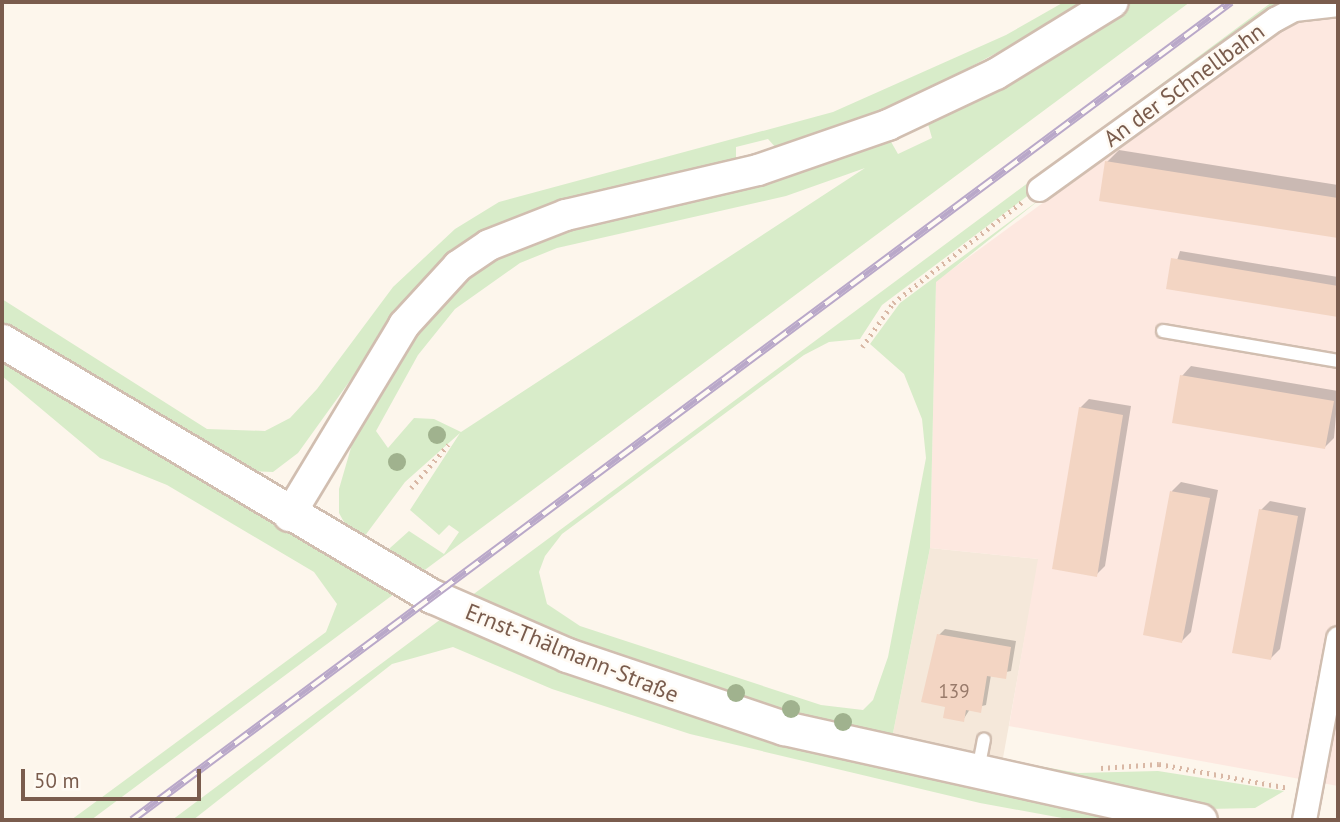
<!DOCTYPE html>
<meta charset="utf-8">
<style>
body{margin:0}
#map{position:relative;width:1340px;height:822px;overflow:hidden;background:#fdf6ec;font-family:"PT Sans",sans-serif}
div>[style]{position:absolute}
.residential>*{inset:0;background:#f5e8da}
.commercial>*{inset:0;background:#fde8e0}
.green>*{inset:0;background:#d8ecc9}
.shadow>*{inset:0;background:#0003}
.building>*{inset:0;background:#f3d5c3}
.path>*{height:4.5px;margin-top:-2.25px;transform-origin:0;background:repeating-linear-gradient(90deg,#d9b8a5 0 2px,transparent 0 7px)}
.roads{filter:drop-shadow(2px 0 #d1beb0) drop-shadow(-2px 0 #d1beb0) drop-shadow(0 2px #d1beb0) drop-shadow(0 -2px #d1beb0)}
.service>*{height:12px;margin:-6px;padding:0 6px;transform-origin:6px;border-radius:6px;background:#fff}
.minor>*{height:23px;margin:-11.5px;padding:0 11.5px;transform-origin:11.5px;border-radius:11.5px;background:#fff}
.tertiary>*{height:30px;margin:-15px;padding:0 15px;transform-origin:15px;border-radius:15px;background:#fff}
.secondary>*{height:33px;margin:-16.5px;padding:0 16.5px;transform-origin:16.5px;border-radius:16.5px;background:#fff}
.rail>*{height:8px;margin-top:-4px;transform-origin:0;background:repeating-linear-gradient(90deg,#fffaf3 0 16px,#b9a8c9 0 32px);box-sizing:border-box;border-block:2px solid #b9a8c9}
.trees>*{width:18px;height:18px;margin:-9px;border-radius:50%;background:#a0b28e}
span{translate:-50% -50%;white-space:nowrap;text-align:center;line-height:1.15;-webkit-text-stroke:5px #fffaf3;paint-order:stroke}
.number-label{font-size:19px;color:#987a6a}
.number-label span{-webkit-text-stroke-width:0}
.street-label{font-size:23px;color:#7a5c4d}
.frame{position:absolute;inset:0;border:4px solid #7a5c4d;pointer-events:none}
.scale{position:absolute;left:21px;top:769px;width:180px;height:32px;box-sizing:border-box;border:4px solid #7a5c4d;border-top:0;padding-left:9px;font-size:21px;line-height:24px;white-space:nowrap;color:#7a5c4d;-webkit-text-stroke:5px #fffaf3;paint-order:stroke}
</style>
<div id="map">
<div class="residential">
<div style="clip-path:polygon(930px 548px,1039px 559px,1001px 769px,891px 743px)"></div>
</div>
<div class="commercial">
<div style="clip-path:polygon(1318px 2px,1338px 2px,1338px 786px,1009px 726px,1038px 559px,930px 548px,936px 281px)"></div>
</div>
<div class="green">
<div style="clip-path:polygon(1064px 2px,1075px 2px,1077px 10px,893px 108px,777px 149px,768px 139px,736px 147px,736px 162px,557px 205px,514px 218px,471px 243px,398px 314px,298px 453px,273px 472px,244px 471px,2px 327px,2px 299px,207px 429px,265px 431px,290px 418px,317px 389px,393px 287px,455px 229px,499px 202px,833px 112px,1006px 35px)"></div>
<div style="clip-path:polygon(evenodd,1133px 2px,1190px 2px,418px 575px,389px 554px,390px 548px,409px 531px,444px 554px,459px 532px,449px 525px,439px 535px,410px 510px,460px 433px,405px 482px,364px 537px,350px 533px,339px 513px,339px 489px,357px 427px,396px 359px,450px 290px,484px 264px,571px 227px,780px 178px,890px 140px,898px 154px,932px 138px,928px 124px,1007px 84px,1133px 2px,865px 168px,461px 432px,434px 419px,414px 418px,388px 448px,376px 431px,418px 355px,455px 309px,520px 263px,557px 248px,786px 196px,865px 168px)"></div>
<div style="clip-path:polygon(1272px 2px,1286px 2px,882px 305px,860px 339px,829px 342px,804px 355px,562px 534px,545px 556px,539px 572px,547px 604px,580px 626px,821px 705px,863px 710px,873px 700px,888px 657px,926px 458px,922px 419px,904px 374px,870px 344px,900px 303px,1043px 197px,936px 282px,930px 548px,891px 743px,691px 687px,467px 599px)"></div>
<div style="clip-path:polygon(2px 352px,398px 591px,91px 820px,71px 820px,326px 632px,337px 604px,314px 572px,167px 485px,100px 458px,2px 376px)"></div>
<div style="clip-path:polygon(445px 616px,1138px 820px,1073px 820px,980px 803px,690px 734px,552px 689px,453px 647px,392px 664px,193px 820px,172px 820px)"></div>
<div style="clip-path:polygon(989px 757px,1078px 773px,1158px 771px,1284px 791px,1255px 808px,1208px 809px)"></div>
</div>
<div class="shadow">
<div style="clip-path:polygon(1119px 150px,1338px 185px,1338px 236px,1101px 199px,1107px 162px)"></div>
<div style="clip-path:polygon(1180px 251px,1338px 277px,1338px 315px,1168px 288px)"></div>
<div style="clip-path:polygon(1191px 366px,1338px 391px,1334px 438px,1325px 447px,1182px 376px)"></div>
<div style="clip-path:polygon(1089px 399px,1131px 406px,1105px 566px,1096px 575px,1080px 408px)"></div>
<div style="clip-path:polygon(1181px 482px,1218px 490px,1191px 632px,1182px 641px,1172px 491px)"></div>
<div style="clip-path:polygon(1270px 501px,1306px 508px,1280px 649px,1271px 658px,1261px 510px)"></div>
<div style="clip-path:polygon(945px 629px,1016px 641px,1011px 671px,991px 675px,986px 705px,970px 709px,963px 720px,947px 705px,939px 635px)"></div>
</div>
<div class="building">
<div style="clip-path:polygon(1105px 161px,1338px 198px,1338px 238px,1099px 201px)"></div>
<div style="clip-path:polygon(1171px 258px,1338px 286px,1338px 317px,1166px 289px)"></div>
<div style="clip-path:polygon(1180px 375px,1334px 401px,1325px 449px,1172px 423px)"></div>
<div style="clip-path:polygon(1079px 407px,1123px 415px,1097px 577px,1052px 569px)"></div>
<div style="clip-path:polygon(1170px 491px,1210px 498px,1182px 643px,1143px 635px)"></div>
<div style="clip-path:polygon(1259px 509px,1298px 516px,1271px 660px,1232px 653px)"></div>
<div style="clip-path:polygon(937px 634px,1011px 647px,1006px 679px,987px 676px,981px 713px,966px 710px,964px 722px,943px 718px,945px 707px,921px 702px)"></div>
</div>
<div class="path">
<div style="left:862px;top:347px;width:54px;rotate:-54.8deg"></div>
<div style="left:893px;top:303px;width:164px;rotate:-38.1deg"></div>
<div style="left:411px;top:488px;width:57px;rotate:-49.3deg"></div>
<div style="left:1101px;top:768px;width:58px;rotate:-3.9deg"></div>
<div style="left:1159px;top:764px;width:132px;rotate:10.5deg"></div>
</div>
<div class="roads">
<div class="service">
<div style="left:1163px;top:331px;width:178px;rotate:9.7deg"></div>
<div style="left:978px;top:770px;width:31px;rotate:-79deg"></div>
</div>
<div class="minor">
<div style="left:1039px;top:189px;width:291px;rotate:-35.8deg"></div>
<div style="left:1275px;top:19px;width:21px;rotate:-28deg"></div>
<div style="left:1294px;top:9px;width:44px;rotate:-6.5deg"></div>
<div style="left:1304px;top:820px;width:185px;rotate:-79.4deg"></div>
</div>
<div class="tertiary">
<div style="left:289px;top:516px;width:223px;rotate:-58.9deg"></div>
<div style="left:404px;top:325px;width:80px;rotate:-47.5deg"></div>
<div style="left:458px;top:266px;width:37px;rotate:-34deg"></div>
<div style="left:489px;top:245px;width:83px;rotate:-21.3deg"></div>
<div style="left:566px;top:215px;width:197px;rotate:-13.2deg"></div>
<div style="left:758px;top:170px;width:138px;rotate:-19.1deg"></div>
<div style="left:888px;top:125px;width:119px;rotate:-25.3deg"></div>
<div style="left:996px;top:74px;width:137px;rotate:-31.6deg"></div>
</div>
<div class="secondary">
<div style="left:2px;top:341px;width:500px;rotate:30.7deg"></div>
<div style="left:432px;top:596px;width:147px;rotate:23.6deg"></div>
<div style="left:567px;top:655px;width:229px;rotate:18.6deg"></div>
<div style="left:784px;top:728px;width:426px;rotate:12.5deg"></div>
</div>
</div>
<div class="rail">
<div style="left:132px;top:820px;width:1370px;rotate:-36.66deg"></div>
</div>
<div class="trees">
<div style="left:437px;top:435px"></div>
<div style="left:397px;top:462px"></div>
<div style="left:736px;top:693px"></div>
<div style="left:791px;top:709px"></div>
<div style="left:843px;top:722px"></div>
</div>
<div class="number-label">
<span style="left:954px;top:692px">139</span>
</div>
<div class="street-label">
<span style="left:1184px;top:85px;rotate:-36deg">An der Schnellbahn</span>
<span style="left:572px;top:653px;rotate:22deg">Ernst-Thälmann-Straße</span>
</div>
<div class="frame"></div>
<div class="scale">50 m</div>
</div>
